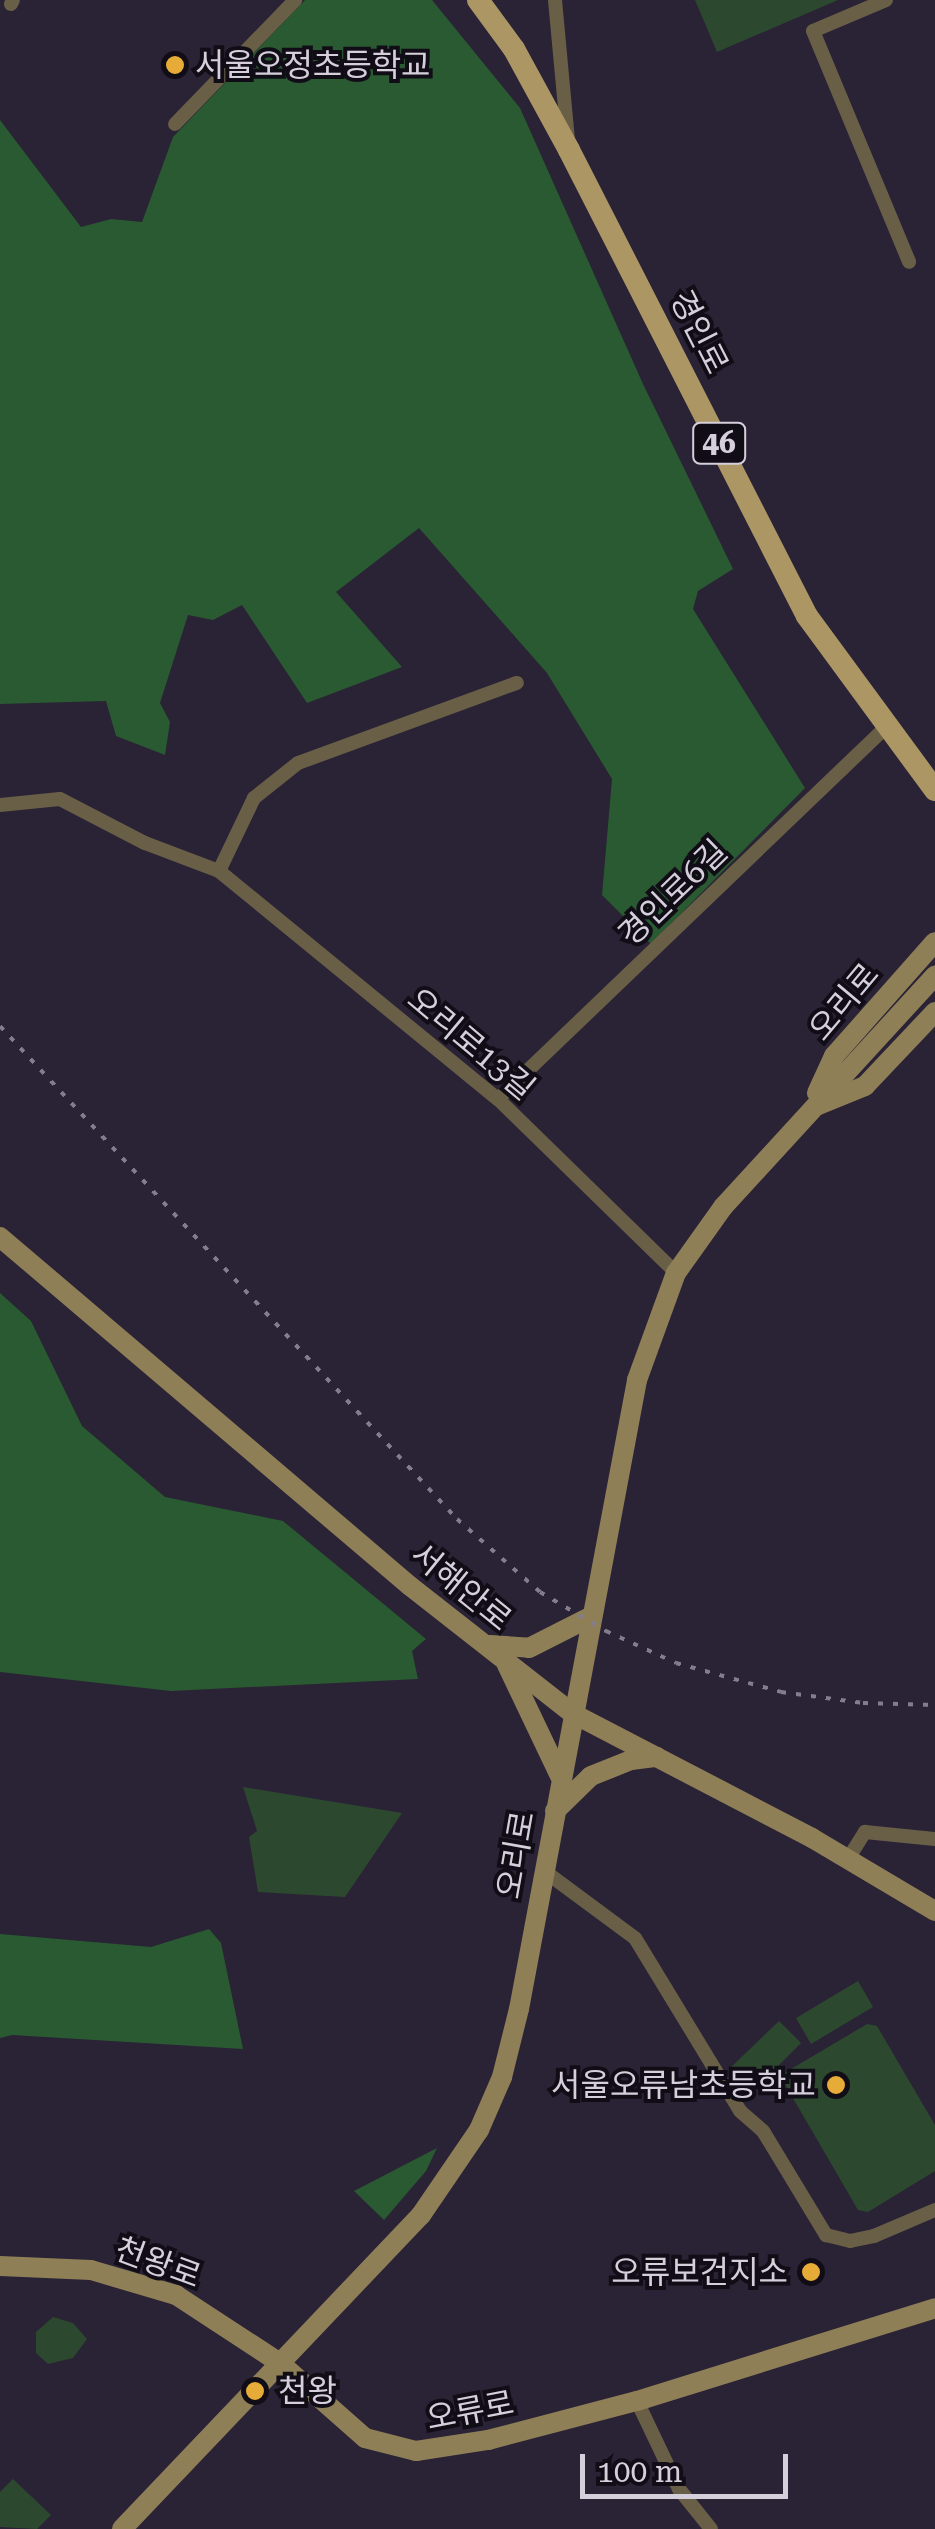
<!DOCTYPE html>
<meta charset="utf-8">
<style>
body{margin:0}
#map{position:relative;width:935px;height:2529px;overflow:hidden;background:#2a2235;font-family:"Roboto Serif","Noto Sans KR",serif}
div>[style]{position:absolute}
.green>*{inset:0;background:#2c492f}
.forest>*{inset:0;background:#295a31}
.street>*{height:14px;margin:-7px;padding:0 7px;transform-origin:7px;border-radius:7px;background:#695f47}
.secondary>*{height:20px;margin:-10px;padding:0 10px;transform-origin:10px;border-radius:10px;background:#8e7f57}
.primary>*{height:22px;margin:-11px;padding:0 11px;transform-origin:11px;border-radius:11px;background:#ac9764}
.rail>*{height:4px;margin-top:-2px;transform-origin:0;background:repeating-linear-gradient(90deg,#847d8d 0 5px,transparent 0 15px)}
.dots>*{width:28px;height:28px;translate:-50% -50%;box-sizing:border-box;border:5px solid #110d16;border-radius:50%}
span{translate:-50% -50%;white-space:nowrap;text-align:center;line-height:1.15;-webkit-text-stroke:8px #110d16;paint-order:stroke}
.shield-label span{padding:2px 8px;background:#110d16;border:2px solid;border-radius:8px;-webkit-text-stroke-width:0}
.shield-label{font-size:30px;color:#d5cfdc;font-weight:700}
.poi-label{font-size:32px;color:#d5cfdc}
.left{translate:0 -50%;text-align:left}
.right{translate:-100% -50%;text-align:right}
.street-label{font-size:32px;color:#d5cfdc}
.scale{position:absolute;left:580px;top:2454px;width:208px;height:45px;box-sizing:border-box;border:5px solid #d5cfdc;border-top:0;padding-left:12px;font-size:30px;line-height:35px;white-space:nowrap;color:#d5cfdc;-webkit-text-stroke:8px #110d16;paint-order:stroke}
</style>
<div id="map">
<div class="green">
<div style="clip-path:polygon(695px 0,838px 0,717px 52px)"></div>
<div style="clip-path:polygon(243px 1787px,402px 1813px,345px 1897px,258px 1892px,249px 1837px,257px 1831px)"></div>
<div style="clip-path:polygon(858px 1981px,873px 2007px,811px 2044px,796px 2018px)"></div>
<div style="clip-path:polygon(779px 2021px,801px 2043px,753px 2091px,730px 2068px)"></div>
<div style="clip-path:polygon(867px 2024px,877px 2026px,935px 2125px,935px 2171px,868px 2212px,858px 2210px,783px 2081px,786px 2072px)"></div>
<div style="clip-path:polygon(53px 2317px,73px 2323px,87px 2339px,73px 2358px,48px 2364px,36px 2353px,36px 2332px)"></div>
<div style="clip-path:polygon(13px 2479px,51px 2515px,37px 2529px,0 2527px,0 2492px)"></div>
</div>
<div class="forest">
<div style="clip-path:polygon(305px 0,432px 0,520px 108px,643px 384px,733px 569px,698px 591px,693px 609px,805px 788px,651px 944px,602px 895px,612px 779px,547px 673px,419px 528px,336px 592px,402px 667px,307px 703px,242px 605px,213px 620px,188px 615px,160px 703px,170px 722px,165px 755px,116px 736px,106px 701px,0 704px,0 120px,81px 227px,111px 219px,142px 222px,173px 137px)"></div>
<div style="clip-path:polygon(0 1293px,31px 1321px,82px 1426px,165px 1497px,283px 1521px,426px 1639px,412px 1651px,418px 1679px,171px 1691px,0 1672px)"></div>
<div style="clip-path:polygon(209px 1929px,221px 1943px,243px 2049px,12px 2035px,0 2038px,0 1934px,151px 1947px)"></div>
<div style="clip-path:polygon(437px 2148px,426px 2171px,384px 2220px,354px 2191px)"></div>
</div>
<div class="street">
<div style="left:555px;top:0;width:140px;rotate:84.7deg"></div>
<div style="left:886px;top:0;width:79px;rotate:157deg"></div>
<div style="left:813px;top:31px;width:250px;rotate:67.4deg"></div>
<div style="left:11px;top:4px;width:4px;rotate:-63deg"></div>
<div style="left:175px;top:124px;width:173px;rotate:-45.9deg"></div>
<div style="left:0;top:805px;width:60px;rotate:-5.7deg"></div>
<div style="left:60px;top:799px;width:96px;rotate:27.4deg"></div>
<div style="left:145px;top:843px;width:79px;rotate:20.7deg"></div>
<div style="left:219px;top:871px;width:360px;rotate:39.3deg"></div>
<div style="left:498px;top:1099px;width:249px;rotate:44.3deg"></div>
<div style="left:219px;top:871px;width:81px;rotate:-64.4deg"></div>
<div style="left:254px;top:798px;width:56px;rotate:-38.5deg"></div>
<div style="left:298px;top:763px;width:233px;rotate:-20.1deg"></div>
<div style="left:498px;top:1099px;width:538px;rotate:-43.79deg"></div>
<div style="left:848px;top:1859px;width:32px;rotate:-58deg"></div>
<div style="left:865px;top:1832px;width:70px;rotate:5.7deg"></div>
<div style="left:543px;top:1870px;width:114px;rotate:36.5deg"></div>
<div style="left:635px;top:1938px;width:202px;rotate:58.7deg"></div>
<div style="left:740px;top:2111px;width:30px;rotate:41deg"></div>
<div style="left:763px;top:2131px;width:122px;rotate:58.8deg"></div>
<div style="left:826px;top:2235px;width:25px;rotate:14deg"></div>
<div style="left:850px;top:2241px;width:25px;rotate:-12deg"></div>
<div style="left:874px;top:2236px;width:66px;rotate:-23.1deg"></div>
<div style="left:637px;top:2401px;width:98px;rotate:64.5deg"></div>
<div style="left:679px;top:2489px;width:51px;rotate:51.3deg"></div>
</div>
<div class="secondary">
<div style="left:817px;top:1093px;width:41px;rotate:-65.3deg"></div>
<div style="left:834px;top:1056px;width:152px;rotate:-48.5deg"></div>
<div style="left:816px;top:1106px;width:53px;rotate:-22.2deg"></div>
<div style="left:865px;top:1086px;width:102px;rotate:-46.6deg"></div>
<div style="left:0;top:1237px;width:538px;rotate:40.41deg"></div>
<div style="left:410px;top:1586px;width:206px;rotate:38.1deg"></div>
<div style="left:572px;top:1713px;width:271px;rotate:27.5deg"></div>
<div style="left:812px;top:1838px;width:143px;rotate:30.7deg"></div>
<div style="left:490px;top:1645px;width:39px;rotate:4deg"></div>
<div style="left:529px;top:1648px;width:68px;rotate:-26.9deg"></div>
<div style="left:507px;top:1665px;width:123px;rotate:64.5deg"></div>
<div style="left:555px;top:1811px;width:50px;rotate:-44.2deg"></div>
<div style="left:591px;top:1776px;width:43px;rotate:-21.8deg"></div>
<div style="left:631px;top:1760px;width:26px;rotate:-7deg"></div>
<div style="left:0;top:2266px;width:91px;rotate:2.5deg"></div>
<div style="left:91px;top:2270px;width:89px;rotate:16.4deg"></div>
<div style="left:176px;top:2295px;width:124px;rotate:33.2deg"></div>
<div style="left:280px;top:2363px;width:113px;rotate:41.4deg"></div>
<div style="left:365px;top:2438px;width:53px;rotate:14.3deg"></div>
<div style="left:416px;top:2451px;width:73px;rotate:-8.7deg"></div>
<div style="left:488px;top:2440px;width:154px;rotate:-14.7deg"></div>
<div style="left:637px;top:2401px;width:312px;rotate:-17.3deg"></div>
<div style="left:122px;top:2529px;width:434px;rotate:-46.4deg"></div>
<div style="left:421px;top:2215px;width:103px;rotate:-55.7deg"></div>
<div style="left:479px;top:2130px;width:58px;rotate:-66.5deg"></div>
<div style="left:502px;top:2077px;width:70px;rotate:-76deg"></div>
<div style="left:519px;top:2009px;width:640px;rotate:-79.37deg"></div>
<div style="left:637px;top:1380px;width:114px;rotate:-70deg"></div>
<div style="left:676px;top:1273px;width:81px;rotate:-54.5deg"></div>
<div style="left:723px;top:1207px;width:314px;rotate:-47.5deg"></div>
</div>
<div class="primary">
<div style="left:478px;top:0;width:61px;rotate:53.7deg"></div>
<div style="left:514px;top:49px;width:115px;rotate:61.4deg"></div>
<div style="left:569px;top:150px;width:523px;rotate:62.95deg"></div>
<div style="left:807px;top:616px;width:216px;rotate:53.7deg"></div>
</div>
<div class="rail">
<div style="left:0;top:1026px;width:672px;rotate:47.17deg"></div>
<div style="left:457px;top:1519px;width:111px;rotate:41.3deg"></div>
<div style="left:540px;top:1592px;width:77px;rotate:30.6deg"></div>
<div style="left:606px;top:1631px;width:77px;rotate:24.6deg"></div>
<div style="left:676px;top:1663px;width:109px;rotate:15.4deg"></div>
<div style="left:781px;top:1692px;width:83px;rotate:7.6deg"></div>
<div style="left:863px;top:1703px;width:72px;rotate:1.6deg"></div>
</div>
<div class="dots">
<div style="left:175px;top:65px;background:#e7ac37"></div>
<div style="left:836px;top:2085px;background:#e7ac37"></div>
<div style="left:811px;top:2272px;background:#e7ac37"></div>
<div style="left:255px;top:2391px;background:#e7ac37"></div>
</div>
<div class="shield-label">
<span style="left:719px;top:443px">46</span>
</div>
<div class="poi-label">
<span class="left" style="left:195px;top:65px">서울오정초등학교</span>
<span class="right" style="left:816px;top:2085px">서울오류남초등학교</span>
<span class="right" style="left:788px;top:2272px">오류보건지소</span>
<span class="left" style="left:278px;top:2391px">천왕</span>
</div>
<div class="street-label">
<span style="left:699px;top:332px;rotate:63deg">경인로</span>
<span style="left:673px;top:893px;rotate:-44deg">경인로6길</span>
<span style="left:844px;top:1002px;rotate:-50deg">오리로</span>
<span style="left:471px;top:1044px;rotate:40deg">오리로13길</span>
<span style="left:461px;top:1587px;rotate:39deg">서해안로</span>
<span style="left:516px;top:1855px;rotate:-80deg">오리로</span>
<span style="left:158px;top:2263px;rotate:20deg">천왕로</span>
<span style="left:470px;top:2411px;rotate:-11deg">오류로</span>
</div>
<div class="scale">100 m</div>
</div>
